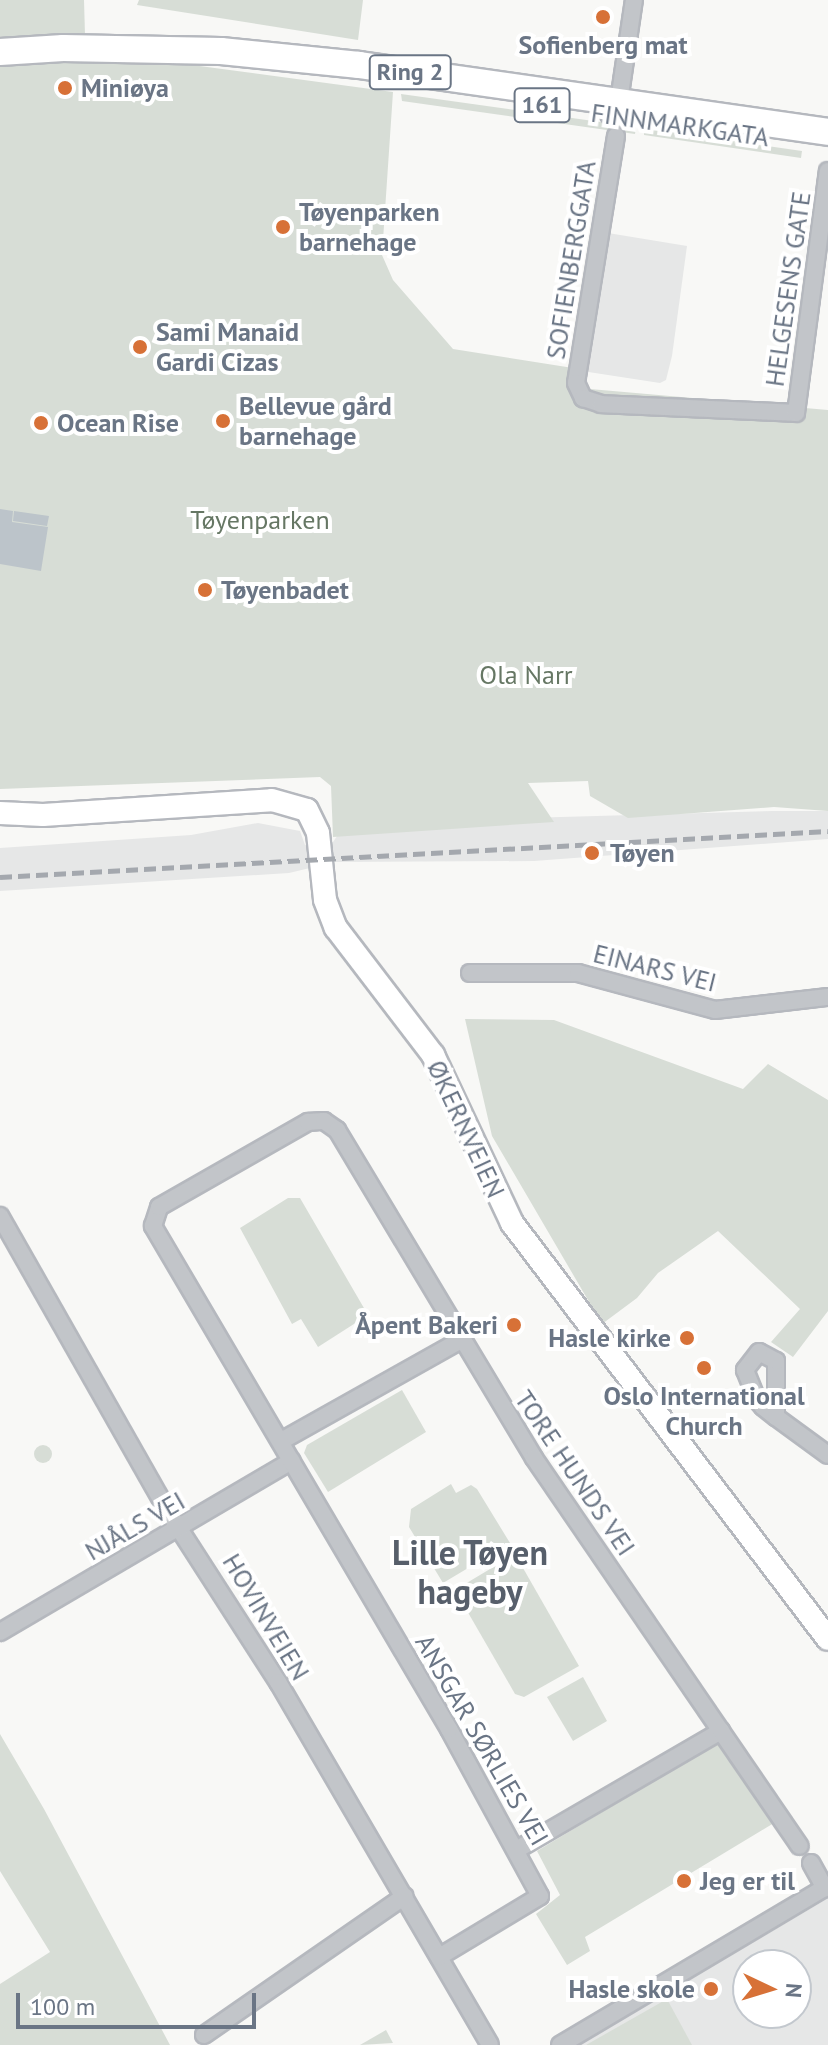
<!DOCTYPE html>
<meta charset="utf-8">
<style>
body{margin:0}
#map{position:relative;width:828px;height:2045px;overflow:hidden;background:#f8f8f6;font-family:"PT Sans",sans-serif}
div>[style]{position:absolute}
.built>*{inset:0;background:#e6e7e7}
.green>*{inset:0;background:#d7ddd6}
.round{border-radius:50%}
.water>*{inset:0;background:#bcc4ca}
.roads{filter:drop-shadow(2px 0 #b5b8be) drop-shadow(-2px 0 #b5b8be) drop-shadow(0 2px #b5b8be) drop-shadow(0 -2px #b5b8be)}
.street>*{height:16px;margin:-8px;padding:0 8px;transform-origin:8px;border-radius:8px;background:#c2c5c9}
.secondary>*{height:22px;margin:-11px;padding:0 11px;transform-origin:11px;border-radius:11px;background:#fff}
.primary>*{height:26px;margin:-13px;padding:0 13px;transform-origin:13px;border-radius:13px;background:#fff}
.rail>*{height:5px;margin-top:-2.5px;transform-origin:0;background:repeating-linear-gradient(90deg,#a4a8ae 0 12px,transparent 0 18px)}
.dots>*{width:22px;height:22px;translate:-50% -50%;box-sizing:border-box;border:4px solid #fff;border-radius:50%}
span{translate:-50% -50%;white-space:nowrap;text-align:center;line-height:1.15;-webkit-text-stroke:8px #fff;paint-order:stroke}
.shield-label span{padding:2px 6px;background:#fff;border:2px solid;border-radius:6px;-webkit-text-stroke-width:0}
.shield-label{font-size:24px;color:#6a7585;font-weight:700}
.poi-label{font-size:26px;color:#6a7585;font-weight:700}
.left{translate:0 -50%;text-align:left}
.right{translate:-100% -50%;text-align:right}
.street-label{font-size:26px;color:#6a7585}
.park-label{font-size:26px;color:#667764}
.district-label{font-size:34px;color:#575f6b;font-weight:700}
.north{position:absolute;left:732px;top:1949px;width:80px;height:80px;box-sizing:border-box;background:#fff;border:2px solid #c3c8ce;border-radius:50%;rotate:94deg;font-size:22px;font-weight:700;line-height:32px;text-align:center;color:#6a7585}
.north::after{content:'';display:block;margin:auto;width:28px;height:36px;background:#d77137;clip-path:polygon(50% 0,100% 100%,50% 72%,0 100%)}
.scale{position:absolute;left:16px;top:1993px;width:240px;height:36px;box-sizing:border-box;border:4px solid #6a7585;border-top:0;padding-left:10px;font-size:24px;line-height:28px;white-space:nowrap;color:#6a7585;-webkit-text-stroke:6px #fff;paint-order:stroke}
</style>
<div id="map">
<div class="built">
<div style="clip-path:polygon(608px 233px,687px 246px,672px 356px,666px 380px,660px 383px,582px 371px)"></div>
<div style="clip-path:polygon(773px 811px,828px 811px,828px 839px,534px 861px,335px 862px,289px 873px,0 891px,0 848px,191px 835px,258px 823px,300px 831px,305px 845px,333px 842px,346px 823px)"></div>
<div style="clip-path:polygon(evenodd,828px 1898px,828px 2045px,578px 2045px,820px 1903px,828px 1898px,748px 1965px,796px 1965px,796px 2013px,748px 2013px,748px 1965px)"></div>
</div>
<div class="green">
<div style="clip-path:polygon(0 0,84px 0,85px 35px,0 40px)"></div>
<div style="clip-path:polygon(139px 0,363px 0,358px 40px,137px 5px)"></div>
<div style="clip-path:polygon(80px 60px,177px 63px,393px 92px,382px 255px,393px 280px,453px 349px,573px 368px,590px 389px,828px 410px,828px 811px,774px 807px,628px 818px,590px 796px,588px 781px,528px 783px,554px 822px,333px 837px,331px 786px,320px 777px,0 789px,0 64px)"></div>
<div style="clip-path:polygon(401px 94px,636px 127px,635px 134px,402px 101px)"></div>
<div style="clip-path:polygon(644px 128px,802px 151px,801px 158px,644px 135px)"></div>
<div style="clip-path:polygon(465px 1019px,554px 1020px,743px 1089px,768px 1064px,828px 1100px,828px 1311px,793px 1357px,771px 1342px,800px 1309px,718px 1231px,658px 1273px,637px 1298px,602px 1324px,492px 1136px)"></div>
<div style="clip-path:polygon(288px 1198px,300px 1198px,368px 1315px,318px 1347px,301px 1319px,292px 1324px,240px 1228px)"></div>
<div style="clip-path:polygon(402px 1390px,426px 1432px,328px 1492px,304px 1453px,307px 1445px)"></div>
<div class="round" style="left:34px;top:1445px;width:18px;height:18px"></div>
<div style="clip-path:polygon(451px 1484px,456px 1493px,471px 1485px,477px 1489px,510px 1543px,443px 1583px,409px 1527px,411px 1509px)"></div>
<div style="clip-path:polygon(515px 1554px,579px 1666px,524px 1697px,515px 1694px,455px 1590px)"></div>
<div style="clip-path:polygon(583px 1677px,607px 1721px,573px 1741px,547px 1697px)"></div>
<div style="clip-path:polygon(0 1734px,44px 1809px,170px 2045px,0 2045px,0 1984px,50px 1952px,0 1871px)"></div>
<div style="clip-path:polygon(717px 1743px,774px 1823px,585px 1937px,590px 1951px,567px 1965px,536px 1914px,560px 1895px,537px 1851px)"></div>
<div style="clip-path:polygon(667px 1999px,692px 2045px,586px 2045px)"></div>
<div style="clip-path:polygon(386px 2030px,393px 2043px,360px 2045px)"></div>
</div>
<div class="water">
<div style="clip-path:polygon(0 509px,13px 511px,12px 522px,48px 527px,41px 571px,0 564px)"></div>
<div style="clip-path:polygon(14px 511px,49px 516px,47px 526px,13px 521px)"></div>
</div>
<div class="roads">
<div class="street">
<div style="left:609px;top:115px;width:17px;rotate:-54deg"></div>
<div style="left:619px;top:101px;width:102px;rotate:-81.6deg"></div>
<div style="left:616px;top:136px;width:250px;rotate:99.2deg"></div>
<div style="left:576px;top:383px;width:17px;rotate:65deg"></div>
<div style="left:583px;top:398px;width:19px;rotate:18deg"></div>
<div style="left:601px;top:404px;width:195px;rotate:2.6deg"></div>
<div style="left:796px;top:413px;width:244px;rotate:-82.5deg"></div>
<div style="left:470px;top:973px;width:108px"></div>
<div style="left:578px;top:973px;width:142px;rotate:15.1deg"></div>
<div style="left:715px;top:1010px;width:114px;rotate:-6.6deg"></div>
<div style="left:0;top:1216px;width:338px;rotate:60.4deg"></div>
<div style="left:167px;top:1510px;width:205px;rotate:57.2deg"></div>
<div style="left:278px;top:1682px;width:420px;rotate:59.7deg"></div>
<div style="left:776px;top:1417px;width:56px;rotate:-90deg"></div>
<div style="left:776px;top:1361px;width:19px;rotate:-152deg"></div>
<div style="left:759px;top:1352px;width:23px;rotate:128deg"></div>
<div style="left:745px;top:1370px;width:32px;rotate:68deg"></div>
<div style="left:757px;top:1400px;width:9px;rotate:49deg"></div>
<div style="left:763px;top:1407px;width:16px;rotate:38deg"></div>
<div style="left:776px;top:1417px;width:64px;rotate:36.2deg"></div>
<div style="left:281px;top:1441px;width:204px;rotate:-29.3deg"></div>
<div style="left:0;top:1632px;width:338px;rotate:-30.4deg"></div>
<div style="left:518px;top:1849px;width:235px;rotate:-30.2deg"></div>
<div style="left:811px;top:1863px;width:29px;rotate:61deg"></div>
<div style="left:439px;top:1957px;width:118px;rotate:-31.1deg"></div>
<div style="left:540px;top:1896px;width:190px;rotate:-118.6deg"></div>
<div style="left:449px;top:1729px;width:584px;rotate:-120.48deg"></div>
<div style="left:153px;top:1226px;width:20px;rotate:-72deg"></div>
<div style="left:159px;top:1207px;width:172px;rotate:-29.7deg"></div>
<div style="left:308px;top:1122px;width:16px;rotate:-4deg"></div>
<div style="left:324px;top:1121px;width:16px;rotate:35deg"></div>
<div style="left:337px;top:1130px;width:383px;rotate:59deg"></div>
<div style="left:534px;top:1458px;width:470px;rotate:55.6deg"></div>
<div style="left:204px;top:2035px;width:244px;rotate:-34.7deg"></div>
<div style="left:560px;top:2045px;width:312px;rotate:-30.7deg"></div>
</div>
<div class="secondary">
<div style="left:0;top:813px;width:43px;rotate:2.7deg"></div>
<div style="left:43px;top:815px;width:229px;rotate:-3.7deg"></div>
<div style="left:272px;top:800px;width:36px;rotate:16deg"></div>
<div style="left:307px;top:810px;width:25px;rotate:64deg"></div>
<div style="left:318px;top:833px;width:67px;rotate:84deg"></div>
<div style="left:325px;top:900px;width:30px;rotate:69deg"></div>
<div style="left:336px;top:928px;width:160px;rotate:52.6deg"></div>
<div style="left:433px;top:1055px;width:186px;rotate:64.8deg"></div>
<div style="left:512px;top:1223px;width:522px;rotate:52.78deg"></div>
</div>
<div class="primary">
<div style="left:0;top:52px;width:63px;rotate:-3.6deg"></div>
<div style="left:63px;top:48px;width:158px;rotate:1.1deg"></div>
<div style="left:221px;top:51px;width:139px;rotate:5.8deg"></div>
<div style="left:359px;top:65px;width:474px;rotate:8.1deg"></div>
</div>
</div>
<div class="rail">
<div style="left:0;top:877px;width:829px;rotate:-3.18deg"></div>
</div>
<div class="dots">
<div style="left:603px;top:17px;background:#d77137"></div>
<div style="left:65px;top:88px;background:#d77137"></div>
<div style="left:283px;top:227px;background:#d77137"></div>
<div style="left:140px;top:347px;background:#d77137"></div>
<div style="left:223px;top:421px;background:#d77137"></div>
<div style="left:41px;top:423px;background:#d77137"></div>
<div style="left:205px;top:590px;background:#d77137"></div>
<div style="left:592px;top:853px;background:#d77137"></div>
<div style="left:514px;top:1325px;background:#d77137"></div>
<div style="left:687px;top:1338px;background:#d77137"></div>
<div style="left:704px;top:1368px;background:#d77137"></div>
<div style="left:684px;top:1881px;background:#d77137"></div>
<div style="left:711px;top:1989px;background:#d77137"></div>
</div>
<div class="shield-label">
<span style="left:410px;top:72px">Ring 2</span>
<span style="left:542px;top:105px">161</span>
</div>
<div class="poi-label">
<span style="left:603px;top:45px">Sofienberg mat</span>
<span class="left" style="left:81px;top:88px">Miniøya</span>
<span class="left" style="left:299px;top:227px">Tøyenparken<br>barnehage</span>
<span class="left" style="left:156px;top:347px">Sami Manaid<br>Gardi Cizas</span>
<span class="left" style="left:239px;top:421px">Bellevue gård<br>barnehage</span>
<span class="left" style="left:57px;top:423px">Ocean Rise</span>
<span class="left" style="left:221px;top:590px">Tøyenbadet</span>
<span class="left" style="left:610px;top:853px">Tøyen</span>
<span class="right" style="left:498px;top:1325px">Åpent Bakeri</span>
<span class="right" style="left:671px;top:1338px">Hasle kirke</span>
<span style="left:704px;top:1411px">Oslo International<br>Church</span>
<span class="left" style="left:700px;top:1881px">Jeg er til</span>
<span class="right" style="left:695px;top:1989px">Hasle skole</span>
</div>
<div class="street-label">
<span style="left:680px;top:125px;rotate:8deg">FINNMARKGATA</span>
<span style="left:571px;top:260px;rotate:-81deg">SOFIENBERGGATA</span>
<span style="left:788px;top:289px;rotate:-82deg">HELGESENS GATE</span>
<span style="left:655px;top:968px;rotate:14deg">EINARS VEI</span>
<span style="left:466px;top:1129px;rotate:65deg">ØKERNVEIEN</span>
<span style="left:575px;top:1473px;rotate:56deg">TORE HUNDS VEI</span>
<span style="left:135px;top:1526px;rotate:-30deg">NJÅLS VEI</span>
<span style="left:266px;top:1617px;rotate:59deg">HOVINVEIEN</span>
<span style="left:482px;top:1740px;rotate:60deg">ANSGAR SØRLIES VEI</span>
</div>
<div class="park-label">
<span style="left:260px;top:520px">Tøyenparken</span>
<span style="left:526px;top:675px">Ola Narr</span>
</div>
<div class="district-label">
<span style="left:470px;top:1572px">Lille Tøyen<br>hageby</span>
</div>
<div class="north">N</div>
<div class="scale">100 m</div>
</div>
